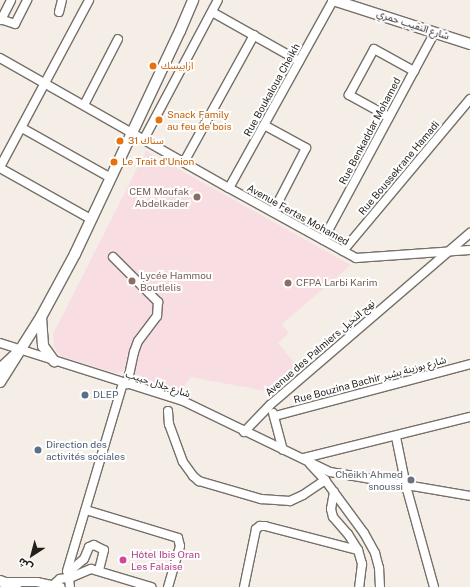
<!DOCTYPE html>
<meta charset="utf-8">
<style>
body{margin:0}
#map{position:relative;width:470px;height:587px;overflow:hidden;background:#f4eee6;font-family:"Public Sans","Noto Sans Arabic",sans-serif}
div>[style]{position:absolute}
.education>*{inset:0;background:#f8dee2}
.roads{filter:drop-shadow(1px 0 #757069) drop-shadow(-1px 0 #757069) drop-shadow(0 1px #757069) drop-shadow(0 -1px #757069)}
.minor>*{height:8px;margin:-4px;padding:0 4px;transform-origin:4px;border-radius:4px;background:#fff}
.major>*{height:10px;margin:-5px;padding:0 5px;transform-origin:5px;border-radius:5px;background:#fff}
.dots>*{width:11px;height:11px;translate:-50% -50%;box-sizing:border-box;border:2px solid #fff;border-radius:50%}
span{translate:-50% -50%;white-space:nowrap;text-align:center;line-height:1.15;-webkit-text-stroke:4px #fff;paint-order:stroke}
.street-label{font-size:10px;color:#211f1c}
.food-label{font-size:10px;color:#c56008}
.left{translate:0 -50%;text-align:left}
.education-label{font-size:10px;color:#785e54}
.right{translate:-100% -50%;text-align:right}
.service-label{font-size:10px;color:#4e5e75}
.worship-label{font-size:10px;color:#5b616d}
.hotel-label{font-size:10px;color:#b23c85}
.north{position:absolute;left:12px;top:535px;width:40px;height:40px;-webkit-text-stroke:3px #fff;paint-order:stroke;rotate:216deg;font-size:11px;font-weight:700;line-height:16px;text-align:center;color:#211f1c}
.north::after{content:'';display:block;margin:auto;width:14px;height:18px;background:#211f1c;clip-path:polygon(50% 0,100% 100%,50% 72%,0 100%)}
</style>
<div id="map">
<div class="education">
<div style="clip-path:polygon(146px 151px,351px 265px,282px 324px,289px 333px,278px 343px,299px 368px,273px 388px,265px 391px,190px 377px,181px 393px,135px 380px,132px 375px,131px 370px,125px 368px,122px 372px,115px 373px,60px 356px,54px 347px,53px 334px)"></div>
</div>
<div class="roads">
<div class="minor">
<div style="left:59px;top:12px;width:12px;rotate:-76deg"></div>
<div style="left:212px;top:12px;width:100px;rotate:29.4deg"></div>
<div style="left:0;top:19px;width:16px;rotate:18deg"></div>
<div style="left:15px;top:24px;width:27px;rotate:-63deg"></div>
<div style="left:1px;top:20px;width:22px;rotate:-63deg"></div>
<div style="left:0;top:58px;width:263px;rotate:29.6deg"></div>
<div style="left:229px;top:188px;width:145px;rotate:28.9deg"></div>
<div style="left:356px;top:258px;width:114px;rotate:-4deg"></div>
<div style="left:84px;top:105px;width:74px;rotate:-62.7deg"></div>
<div style="left:389px;top:117px;width:46px;rotate:-151.2deg"></div>
<div style="left:349px;top:95px;width:52px;rotate:-61.5deg"></div>
<div style="left:374px;top:49px;width:46px;rotate:28.8deg"></div>
<div style="left:264px;top:125px;width:48px;rotate:28.7deg"></div>
<div style="left:306px;top:148px;width:72px;rotate:117.3deg"></div>
<div style="left:22px;top:128px;width:102px;rotate:29.3deg"></div>
<div style="left:144px;top:139px;width:157px;rotate:-62deg"></div>
<div style="left:184px;top:162px;width:145px;rotate:-61.1deg"></div>
<div style="left:0;top:167px;width:189px;rotate:-61.9deg"></div>
<div style="left:0;top:168px;width:104px;rotate:29.3deg"></div>
<div style="left:229px;top:188px;width:215px;rotate:-61deg"></div>
<div style="left:323px;top:240px;width:236px;rotate:-61.7deg"></div>
<div style="left:343px;top:251px;width:198px;rotate:-50.1deg"></div>
<div style="left:113px;top:257px;width:64px;rotate:45deg"></div>
<div style="left:158px;top:302px;width:14px;rotate:94deg"></div>
<div style="left:157px;top:316px;width:31px;rotate:127deg"></div>
<div style="left:138px;top:341px;width:12px;rotate:110deg"></div>
<div style="left:134px;top:352px;width:33px;rotate:102deg"></div>
<div style="left:0;top:343px;width:192px;rotate:17.6deg"></div>
<div style="left:183px;top:401px;width:163px;rotate:25.8deg"></div>
<div style="left:330px;top:472px;width:142px;rotate:9.7deg"></div>
<div style="left:168px;top:411px;width:13px;rotate:86deg"></div>
<div style="left:169px;top:424px;width:40px;rotate:69.8deg"></div>
<div style="left:183px;top:462px;width:17px;rotate:54deg"></div>
<div style="left:193px;top:476px;width:8px;rotate:40deg"></div>
<div style="left:199px;top:481px;width:65px;rotate:16.2deg"></div>
<div style="left:261px;top:499px;width:29px;rotate:4deg"></div>
<div style="left:290px;top:501px;width:14px;rotate:-25deg"></div>
<div style="left:303px;top:495px;width:27px;rotate:-34deg"></div>
<div style="left:273px;top:413px;width:38px;rotate:75deg"></div>
<div style="left:275px;top:416px;width:202px;rotate:-14.9deg"></div>
<div style="left:244px;top:432px;width:37px;rotate:-46deg"></div>
<div style="left:270px;top:405px;width:264px;rotate:-40.7deg"></div>
<div style="left:396px;top:437px;width:50px;rotate:78.5deg"></div>
<div style="left:406px;top:486px;width:105px;rotate:74.5deg"></div>
<div style="left:304px;top:458px;width:171px;rotate:-13.9deg"></div>
<div style="left:310px;top:464px;width:22px;rotate:47deg"></div>
<div style="left:325px;top:480px;width:66px;rotate:53.7deg"></div>
<div style="left:364px;top:533px;width:23px;rotate:61deg"></div>
<div style="left:375px;top:553px;width:16px;rotate:75deg"></div>
<div style="left:379px;top:568px;width:19px;rotate:87deg"></div>
<div style="left:334px;top:492px;width:17px;rotate:100deg"></div>
<div style="left:331px;top:509px;width:8px;rotate:76deg"></div>
<div style="left:333px;top:517px;width:23px;rotate:49deg"></div>
<div style="left:348px;top:534px;width:19px;rotate:58deg"></div>
<div style="left:358px;top:550px;width:15px;rotate:74deg"></div>
<div style="left:362px;top:564px;width:23px;rotate:97deg"></div>
<div style="left:86px;top:510px;width:96px;rotate:16.9deg"></div>
<div style="left:178px;top:538px;width:8px;rotate:76deg"></div>
<div style="left:180px;top:546px;width:43px;rotate:106.3deg"></div>
<div style="left:67px;top:571px;width:196px;rotate:-73.4deg"></div>
<div style="left:70px;top:571px;width:18px;rotate:-41deg"></div>
<div style="left:84px;top:559px;width:13px;rotate:-67deg"></div>
<div style="left:89px;top:547px;width:5px;rotate:-22deg"></div>
<div style="left:94px;top:545px;width:11px;rotate:27deg"></div>
<div style="left:104px;top:550px;width:21px;rotate:104deg"></div>
<div style="left:72px;top:577px;width:21px;rotate:-23deg"></div>
<div style="left:91px;top:569px;width:63px;rotate:16.7deg"></div>
<div style="left:69px;top:579px;width:8px;rotate:83deg"></div>
<div style="left:5px;top:582px;width:32px"></div>
<div style="left:37px;top:582px;width:24px;rotate:12deg"></div>
<div style="left:53px;top:585px;width:9px;rotate:-41deg"></div>
<div style="left:60px;top:579px;width:6px;rotate:-9deg"></div>
<div style="left:244px;top:587px;width:59px;rotate:-78.3deg"></div>
<div style="left:256px;top:529px;width:5px;rotate:-37deg"></div>
<div style="left:260px;top:526px;width:5px"></div>
<div style="left:265px;top:526px;width:96px;rotate:14.5deg"></div>
</div>
<div class="major">
<div style="left:333px;top:0;width:144px;rotate:17.8deg"></div>
<div style="left:41px;top:317px;width:29px;rotate:86deg"></div>
<div style="left:43px;top:346px;width:19px;rotate:54deg"></div>
<div style="left:0;top:369px;width:22px;rotate:-43deg"></div>
<div style="left:0;top:382px;width:77px;rotate:-57.8deg"></div>
<div style="left:41px;top:317px;width:72px;rotate:-61.6deg"></div>
<div style="left:75px;top:254px;width:246px;rotate:-64.8deg"></div>
<div style="left:180px;top:31px;width:34px;rotate:-67deg"></div>
<div style="left:0;top:581px;width:17px;rotate:21deg"></div>
</div>
</div>
<div class="dots">
<div style="left:153px;top:66px;background:#e8710a"></div>
<div style="left:159px;top:120px;background:#e8710a"></div>
<div style="left:120px;top:141px;background:#e8710a"></div>
<div style="left:114px;top:162px;background:#e8710a"></div>
<div style="left:197px;top:197px;background:#8d6e63"></div>
<div style="left:132px;top:281px;background:#8d6e63"></div>
<div style="left:288px;top:283px;background:#8d6e63"></div>
<div style="left:85px;top:395px;background:#5c6f8a"></div>
<div style="left:38px;top:450px;background:#5c6f8a"></div>
<div style="left:411px;top:480px;background:#6b7280"></div>
<div style="left:123px;top:560px;background:#d1479c"></div>
</div>
<div class="street-label">
<span style="left:413px;top:25px;rotate:18deg">شارع النقيب حمري</span>
<span style="left:272px;top:90px;rotate:-61deg">Rue Boukaloua Cheikh</span>
<span style="left:370px;top:131px;rotate:-62deg">Rue Benkaddar Mohamed</span>
<span style="left:399px;top:168px;rotate:-50deg">Rue Boussekrane Hamadi</span>
<span style="left:298px;top:215px;rotate:29deg">Avenue Fertas Mohamed</span>
<span style="left:320px;top:348px;rotate:-41deg">Avenue des Palmiers نهج النخيل</span>
<span style="left:370px;top:380px;rotate:-15deg">Rue Bouzina Bachir شارع بوزينة بشير</span>
<span style="left:158px;top:384px;rotate:18deg">شارع جلال حبيب</span>
</div>
<div class="food-label">
<span class="left" style="left:161px;top:66px">ارابيسك</span>
<span class="left" style="left:167px;top:120px">Snack Family<br>au feu de bois</span>
<span class="left" style="left:128px;top:141px">سناك 31</span>
<span class="left" style="left:122px;top:162px">Le Trait d'Union</span>
</div>
<div class="education-label">
<span class="right" style="left:189px;top:197px">CEM Moufak<br>Abdelkader</span>
<span class="left" style="left:140px;top:281px">Lycée Hammou<br>Boutlelis</span>
<span class="left" style="left:296px;top:283px">CFPA Larbi Karim</span>
</div>
<div class="service-label">
<span class="left" style="left:93px;top:395px">DLEP</span>
<span class="left" style="left:46px;top:450px">Direction des<br>activités sociales</span>
</div>
<div class="worship-label">
<span class="right" style="left:403px;top:480px">Cheikh Ahmed<br>snoussi</span>
</div>
<div class="hotel-label">
<span class="left" style="left:131px;top:560px">Hôtel Ibis Oran<br>Les Falaise</span>
</div>
<div class="north">ش</div>
</div>
